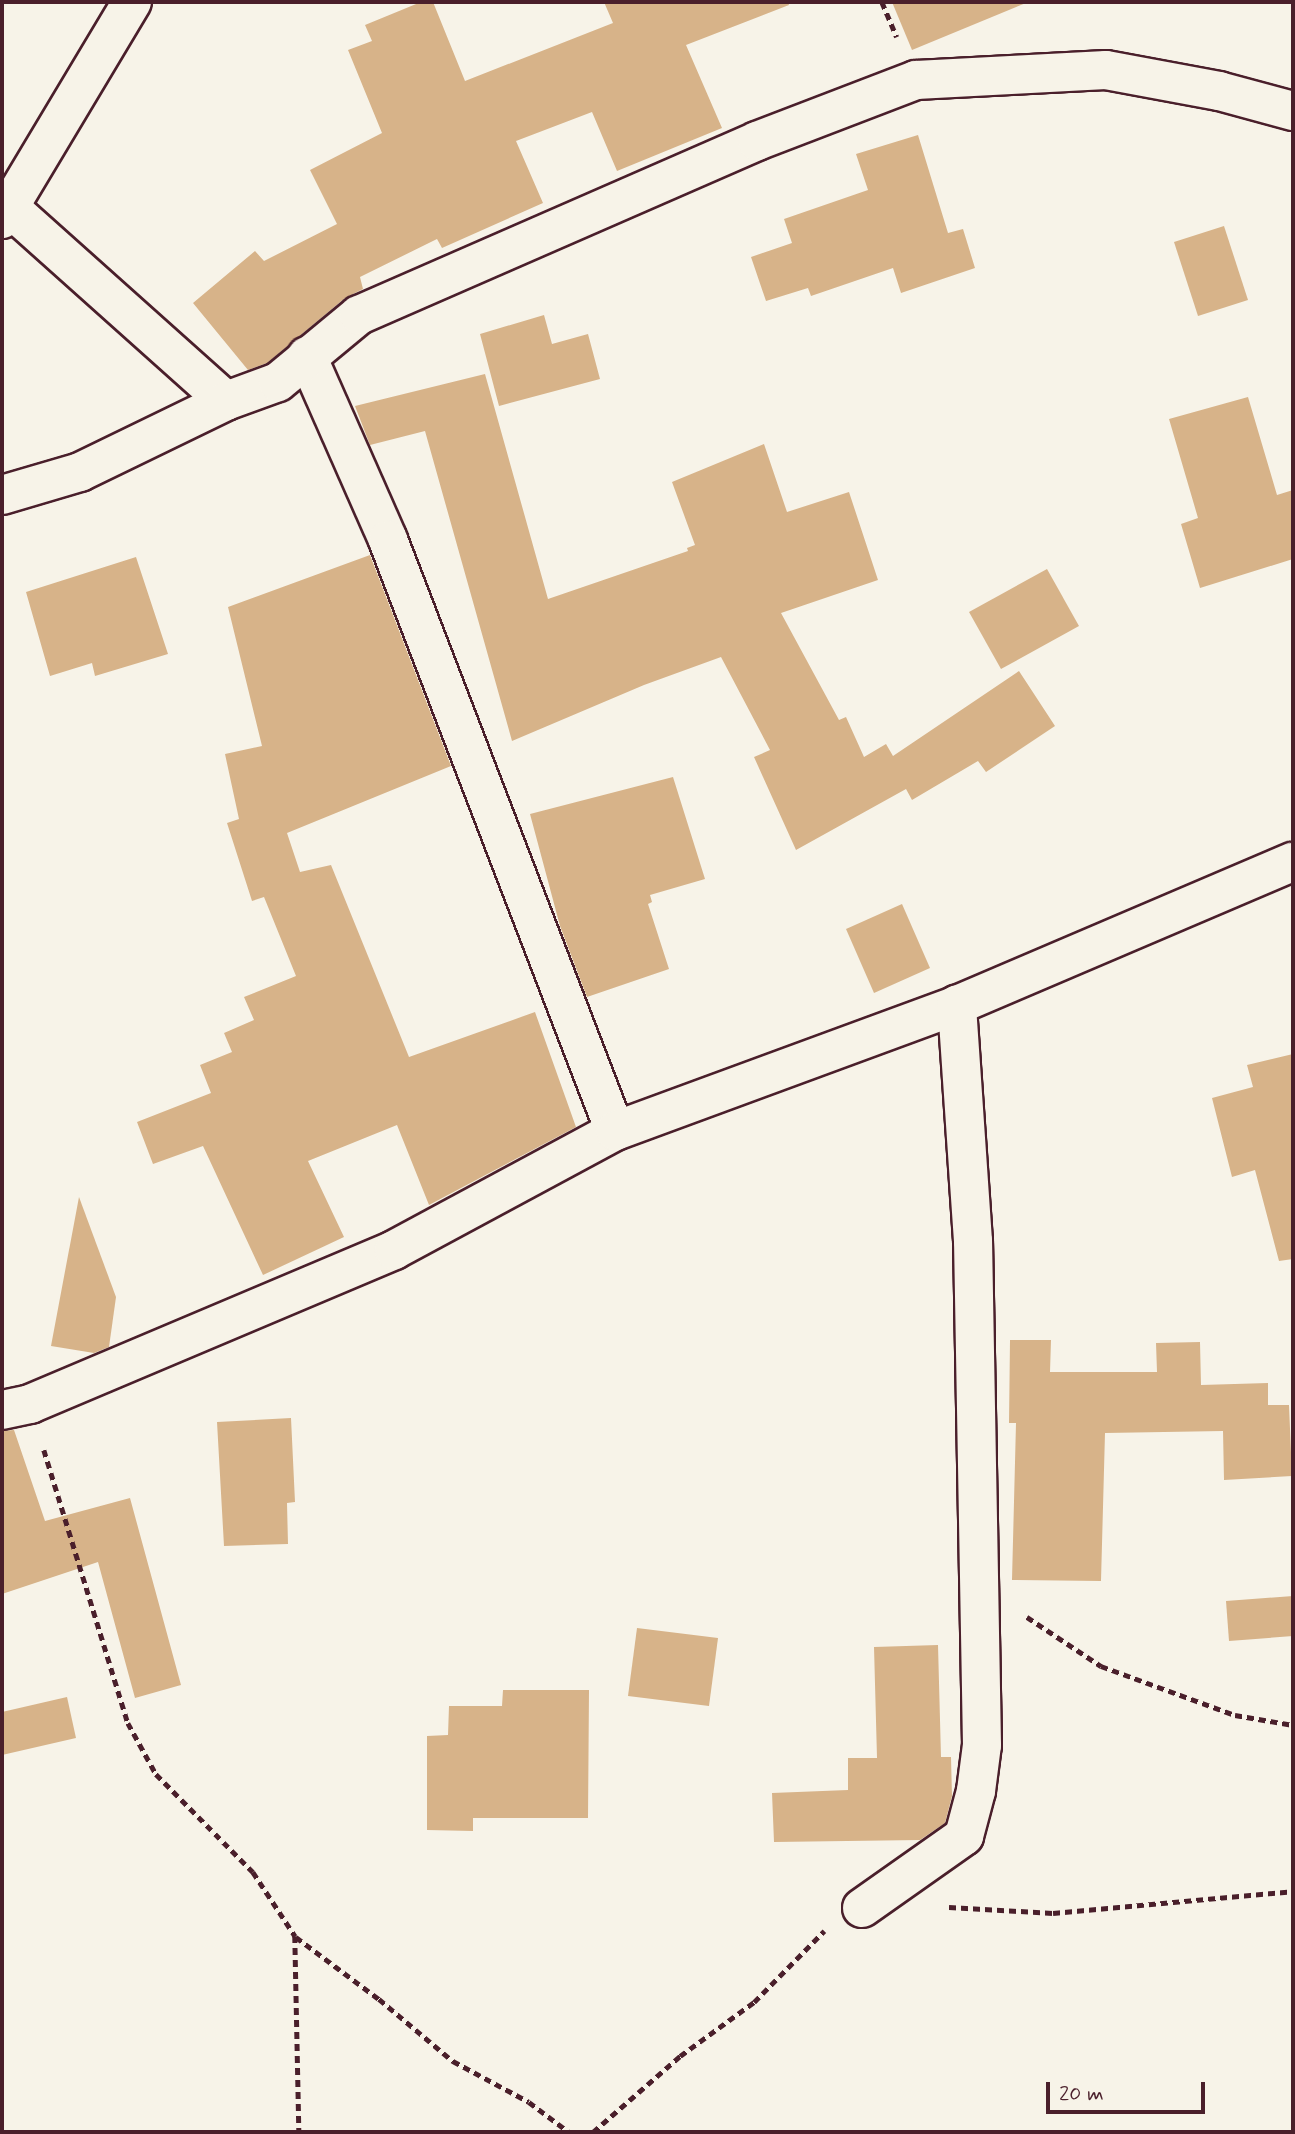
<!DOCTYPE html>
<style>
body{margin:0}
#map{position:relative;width:1295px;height:2134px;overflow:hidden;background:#f7f3e8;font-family:Mynerve,sans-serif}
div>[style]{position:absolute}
.building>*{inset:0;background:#d7b389}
.path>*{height:4.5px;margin-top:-2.25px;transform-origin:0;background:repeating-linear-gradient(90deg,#4a1f2b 0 7px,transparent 0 12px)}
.roads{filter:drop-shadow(2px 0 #4a1f2b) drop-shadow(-2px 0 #4a1f2b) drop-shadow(0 2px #4a1f2b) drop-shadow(0 -2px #4a1f2b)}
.minor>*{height:38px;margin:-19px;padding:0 19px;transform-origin:19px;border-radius:19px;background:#f7f3e8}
span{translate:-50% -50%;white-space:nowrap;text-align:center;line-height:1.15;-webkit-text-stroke:5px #f7f3e8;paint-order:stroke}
.frame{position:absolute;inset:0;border:4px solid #4a1f2b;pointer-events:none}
.scale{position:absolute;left:1046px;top:2082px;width:159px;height:32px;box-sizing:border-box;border:4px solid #4a1f2b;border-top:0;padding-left:9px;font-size:21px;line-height:24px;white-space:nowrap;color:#4a1f2b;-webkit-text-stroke:5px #f7f3e8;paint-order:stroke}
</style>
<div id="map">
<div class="building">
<div style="clip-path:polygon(421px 2px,433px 2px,465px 81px,613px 23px,604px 2px,788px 2px,789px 5px,686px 45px,722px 128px,617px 171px,592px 112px,516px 141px,543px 203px,442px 248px,437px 239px,360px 277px,363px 289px,345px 298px,267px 363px,248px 370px,193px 303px,255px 251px,264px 261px,337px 224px,310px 170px,382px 133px,348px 50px,372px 41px,365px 25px)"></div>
<div style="clip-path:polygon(892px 2px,1026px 2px,1026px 3px,912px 50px)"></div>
<div style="clip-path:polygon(918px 135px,948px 233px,963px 229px,975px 268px,901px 293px,893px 268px,811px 296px,808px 288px,766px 301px,751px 257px,792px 243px,784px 219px,868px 190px,856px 154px)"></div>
<div style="clip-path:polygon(1224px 226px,1248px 300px,1198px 316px,1174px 242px)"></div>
<div style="clip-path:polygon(544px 315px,552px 344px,588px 334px,600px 379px,499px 406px,480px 334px)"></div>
<div style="clip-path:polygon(485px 374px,548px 599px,688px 551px,687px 548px,695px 545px,672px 482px,764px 444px,787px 512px,849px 492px,878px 580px,781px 613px,839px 720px,846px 717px,864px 757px,886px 744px,893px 756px,1019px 671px,1055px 726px,986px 772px,978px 761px,912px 800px,906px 789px,796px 850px,754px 757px,770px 750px,721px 657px,644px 685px,512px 741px,425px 431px,370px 445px,355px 406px)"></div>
<div style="clip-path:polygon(1248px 397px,1277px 495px,1293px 490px,1293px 559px,1200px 588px,1181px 524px,1198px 518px,1169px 419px)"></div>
<div style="clip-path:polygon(370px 555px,451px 766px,287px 833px,300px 872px,331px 865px,409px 1057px,535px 1012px,576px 1127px,429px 1205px,397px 1125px,308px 1161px,344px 1237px,263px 1275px,203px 1146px,153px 1164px,137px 1122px,211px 1093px,200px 1065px,232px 1052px,224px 1033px,254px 1020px,244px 997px,296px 976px,264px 897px,252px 901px,227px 823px,239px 819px,225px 754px,262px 746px,228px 607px)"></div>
<div style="clip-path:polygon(136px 557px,168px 654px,95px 676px,92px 663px,50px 676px,26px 592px)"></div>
<div style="clip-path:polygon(1047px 569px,1079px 626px,1001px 669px,969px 612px)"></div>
<div style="clip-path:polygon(673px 777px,705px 879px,650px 895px,652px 902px,648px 904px,669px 969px,587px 997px,560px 926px,530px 814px)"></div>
<div style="clip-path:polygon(902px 904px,930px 968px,874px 993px,846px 929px)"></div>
<div style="clip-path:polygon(1293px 1054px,1293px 1259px,1279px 1261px,1255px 1170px,1232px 1177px,1212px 1098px,1253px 1087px,1247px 1065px)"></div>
<div style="clip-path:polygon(79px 1197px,116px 1297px,109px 1347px,94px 1353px,51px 1346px)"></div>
<div style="clip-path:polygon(1010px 1340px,1051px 1340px,1050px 1372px,1157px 1372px,1156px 1343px,1200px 1342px,1201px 1385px,1268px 1383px,1268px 1405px,1289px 1405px,1292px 1476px,1224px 1480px,1223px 1431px,1105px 1433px,1101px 1581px,1012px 1580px,1016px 1423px,1009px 1423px)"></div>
<div style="clip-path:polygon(291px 1418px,295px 1502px,287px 1503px,288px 1544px,224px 1546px,217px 1422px)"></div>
<div style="clip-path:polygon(14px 1430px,45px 1521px,130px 1498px,181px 1685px,135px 1698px,98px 1562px,2px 1594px,2px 1431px)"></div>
<div style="clip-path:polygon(1293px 1596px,1293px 1636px,1229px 1641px,1226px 1601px)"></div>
<div style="clip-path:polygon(637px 1628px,718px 1638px,709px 1706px,628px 1696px)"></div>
<div style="clip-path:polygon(938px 1645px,941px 1757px,951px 1757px,952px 1796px,945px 1823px,920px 1840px,774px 1842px,772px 1793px,848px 1790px,848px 1758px,877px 1758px,874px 1647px)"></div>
<div style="clip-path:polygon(503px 1690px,589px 1690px,588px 1818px,473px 1818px,473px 1831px,427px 1830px,427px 1736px,448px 1735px,449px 1706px,502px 1706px)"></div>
<div style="clip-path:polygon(67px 1697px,76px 1738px,2px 1755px,2px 1712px)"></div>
</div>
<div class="path">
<div style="left:882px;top:2px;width:38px;rotate:67deg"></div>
<div style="left:44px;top:1450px;width:286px;rotate:72.9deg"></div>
<div style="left:128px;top:1723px;width:58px;rotate:61.2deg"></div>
<div style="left:156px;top:1774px;width:138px;rotate:45.3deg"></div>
<div style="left:253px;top:1872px;width:77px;rotate:56.7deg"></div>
<div style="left:295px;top:1936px;width:196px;rotate:88.8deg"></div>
<div style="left:1027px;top:1617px;width:89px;rotate:33.5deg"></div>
<div style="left:1101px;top:1666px;width:143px;rotate:20.1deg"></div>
<div style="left:1235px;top:1715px;width:59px;rotate:9.8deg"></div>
<div style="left:949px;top:1907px;width:104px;rotate:3.3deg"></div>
<div style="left:1053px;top:1913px;width:241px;rotate:-5.2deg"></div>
<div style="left:296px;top:1937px;width:104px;rotate:36.8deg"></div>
<div style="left:379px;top:1999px;width:97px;rotate:40deg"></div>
<div style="left:453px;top:2061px;width:86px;rotate:28.3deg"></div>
<div style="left:529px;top:2102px;width:50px;rotate:36.9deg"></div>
<div style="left:593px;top:2132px;width:116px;rotate:-41.1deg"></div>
<div style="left:680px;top:2056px;width:92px;rotate:-36.1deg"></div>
<div style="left:754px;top:2002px;width:100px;rotate:-45.4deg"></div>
</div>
<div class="roads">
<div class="minor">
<div style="left:9px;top:207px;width:291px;rotate:41.8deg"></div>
<div style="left:2px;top:219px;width:253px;rotate:-59.1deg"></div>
<div style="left:307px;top:356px;width:201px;rotate:66.2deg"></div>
<div style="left:388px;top:540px;width:633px;rotate:68.99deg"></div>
<div style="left:2px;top:495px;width:81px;rotate:-16.4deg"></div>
<div style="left:80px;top:472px;width:162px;rotate:-25.9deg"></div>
<div style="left:226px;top:401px;width:55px;rotate:-20.1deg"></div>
<div style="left:278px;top:382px;width:105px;rotate:-39.6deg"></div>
<div style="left:359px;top:315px;width:434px;rotate:-23.6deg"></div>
<div style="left:757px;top:141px;width:170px;rotate:-21deg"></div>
<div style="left:916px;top:80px;width:190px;rotate:-3deg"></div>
<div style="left:1106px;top:70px;width:115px;rotate:10.5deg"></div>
<div style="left:1219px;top:91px;width:77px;rotate:15.1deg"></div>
<div style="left:2px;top:1410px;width:29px;rotate:-12deg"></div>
<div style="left:30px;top:1404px;width:395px;rotate:-22.9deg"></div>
<div style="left:394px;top:1250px;width:251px;rotate:-28.3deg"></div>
<div style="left:615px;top:1131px;width:364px;rotate:-20.2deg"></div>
<div style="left:957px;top:1005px;width:365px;rotate:-23.1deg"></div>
<div style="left:862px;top:1908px;width:125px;rotate:-35.2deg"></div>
<div style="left:964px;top:1836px;width:47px;rotate:-75.1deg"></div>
<div style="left:976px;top:1791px;width:46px;rotate:-82.6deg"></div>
<div style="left:982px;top:1745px;width:504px;rotate:-91.02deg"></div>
<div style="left:973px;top:1241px;width:237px;rotate:-93.9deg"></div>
</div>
</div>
<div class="frame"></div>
<div class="scale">20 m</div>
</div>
